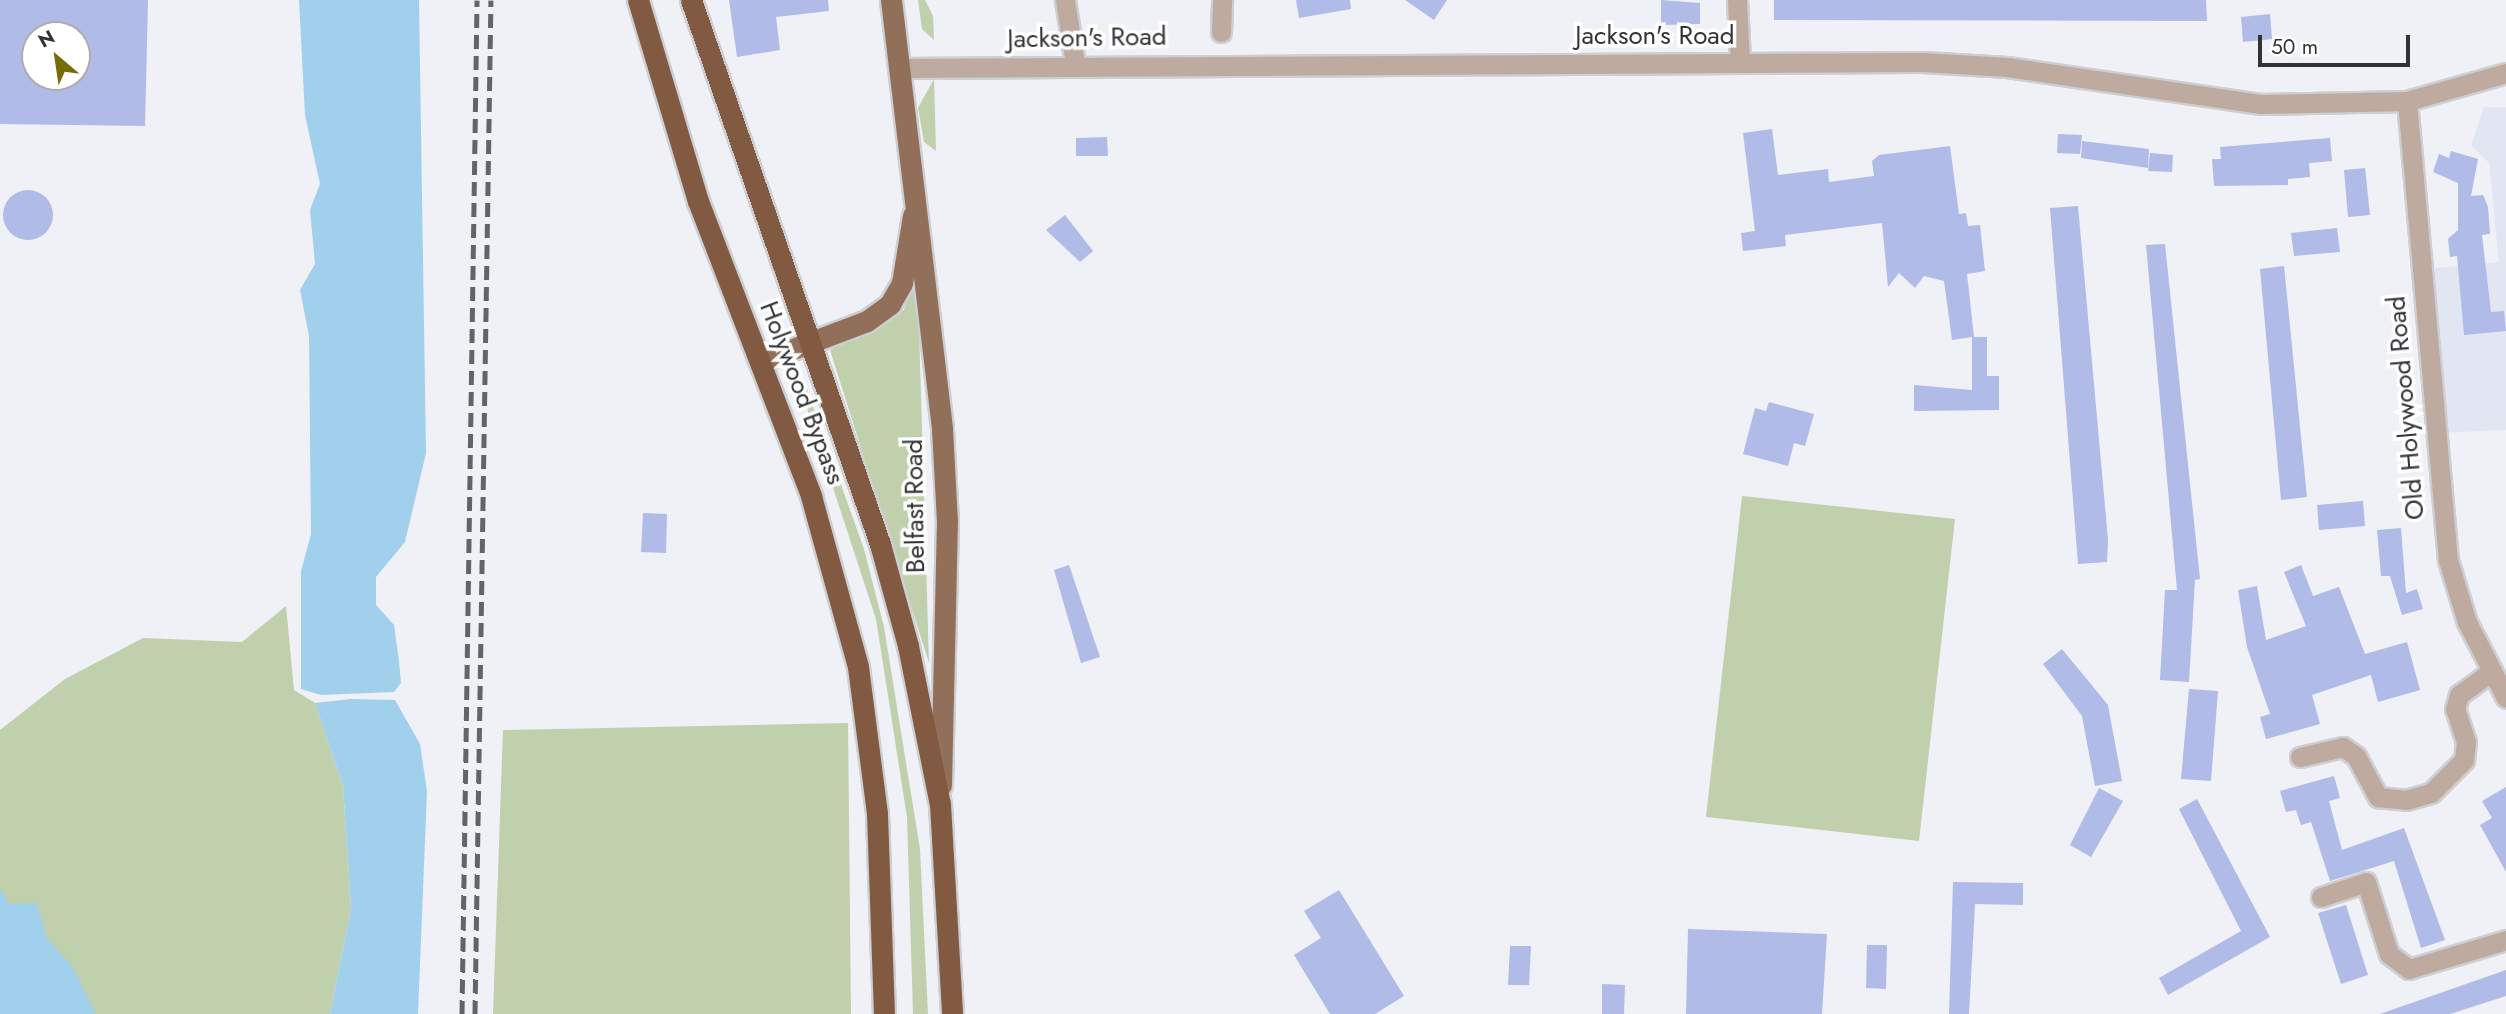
<!DOCTYPE html>
<style>
body{margin:0}
#map{position:relative;width:2506px;height:1014px;overflow:hidden;background:#eff1f6;font-family:Jost,sans-serif}
div>[style]{position:absolute}
.built>*{inset:0;background:#e2e6f2}
.green>*{inset:0;background:#c0cfac}
.water>*{inset:0;background:#a0d0ec}
.building>*{inset:0;background:#b0bbe7}
.round{border-radius:50%}
.roads{filter:drop-shadow(2px 0 #cdcfd3) drop-shadow(-2px 0 #cdcfd3) drop-shadow(0 2px #cdcfd3) drop-shadow(0 -2px #cdcfd3)}
.minor>*{height:19px;margin:-9.5px;padding:0 9.5px;transform-origin:9.5px;border-radius:9.5px;background:#beaa9e}
.major>*{height:21px;margin:-10.5px;padding:0 10.5px;transform-origin:10.5px;border-radius:10.5px;background:#926f59}
.highway>*{height:21px;margin:-10.5px;padding:0 10.5px;transform-origin:10.5px;border-radius:10.5px;background:#815a41}
.rail>*{height:5px;margin-top:-2.5px;transform-origin:0;background:repeating-linear-gradient(90deg,#636467 0 14px,transparent 0 21px)}
span{translate:-50% -50%;white-space:nowrap;text-align:center;line-height:1.15;-webkit-text-stroke:7px #fff;paint-order:stroke}
.street-label{font-size:26px;color:#323335}
.north{position:absolute;left:21px;top:21px;width:70px;height:70px;box-sizing:border-box;background:#fff;border:2px solid #adadae;border-radius:50%;rotate:331deg;font-size:19px;font-weight:700;line-height:28px;text-align:center;color:#323335}
.north::after{content:'';display:block;margin:auto;width:24px;height:32px;background:#766c06;clip-path:polygon(50% 0,100% 100%,50% 72%,0 100%)}
.scale{position:absolute;left:2258px;top:35px;width:152px;height:32px;box-sizing:border-box;border:4px solid #323335;border-top:0;padding-left:9px;font-size:21px;line-height:24px;white-space:nowrap;color:#323335;-webkit-text-stroke:5px #fff;paint-order:stroke}
</style>
<div id="map">
<div class="built">
<div style="clip-path:polygon(2484px 107px,2506px 107px,2506px 430px,2435px 433px,2435px 268px,2499px 262px,2489px 163px,2471px 145px)"></div>
</div>
<div class="green">
<div style="clip-path:polygon(918px 0,925px 0,933px 16px,934px 40px,922px 29px)"></div>
<div style="clip-path:polygon(934px 79px,936px 151px,924px 142px,918px 108px)"></div>
<div style="clip-path:polygon(917px 261px,929px 663px,830px 350px,904px 310px)"></div>
<div style="clip-path:polygon(804px 381px,864px 549px,884px 627px,920px 849px,928px 1014px,913px 1014px,907px 817px,876px 619px,799px 384px)"></div>
<div style="clip-path:polygon(1742px 496px,1955px 519px,1919px 841px,1706px 817px)"></div>
<div style="clip-path:polygon(286px 606px,294px 690px,315px 703px,343px 786px,351px 908px,330px 1014px,0 1014px,0 730px,65px 679px,143px 638px,242px 642px)"></div>
<div style="clip-path:polygon(848px 723px,851px 1014px,493px 1014px,503px 730px)"></div>
</div>
<div class="water">
<div style="clip-path:polygon(299px 0,419px 0,426px 453px,405px 542px,376px 577px,376px 605px,394px 625px,399px 661px,401px 683px,394px 692px,321px 695px,301px 689px,301px 571px,311px 534px,309px 336px,300px 290px,315px 264px,310px 210px,320px 184px,305px 115px)"></div>
<div style="clip-path:polygon(351px 699px,395px 700px,420px 744px,427px 791px,418px 1014px,330px 1014px,351px 908px,343px 786px,315px 703px)"></div>
<div style="clip-path:polygon(0 889px,9px 904px,37px 903px,46px 937px,71px 965px,96px 1014px,0 1014px)"></div>
</div>
<div class="building">
<div style="clip-path:polygon(evenodd,0 0,148px 0,145px 126px,0 124px,0 0,35px 35px,77px 35px,77px 77px,35px 77px,35px 35px)"></div>
<div style="clip-path:polygon(729px 0,828px 0,829px 11px,776px 17px,780px 50px,737px 57px)"></div>
<div style="clip-path:polygon(1296px 0,1350px 0,1351px 9px,1299px 18px)"></div>
<div style="clip-path:polygon(1405px 0,1447px 0,1434px 20px)"></div>
<div style="clip-path:polygon(1661px 0,1700px 3px,1700px 24px,1661px 25px)"></div>
<div style="clip-path:polygon(1774px 0,2206px 0,2207px 21px,1774px 20px)"></div>
<div style="clip-path:polygon(2270px 14px,2272px 39px,2243px 42px,2241px 17px)"></div>
<div style="clip-path:polygon(1772px 129px,1778px 175px,1828px 169px,1829px 182px,1874px 176px,1872px 161px,1879px 155px,1950px 146px,1959px 214px,1966px 213px,1968px 226px,1980px 225px,1985px 271px,1967px 274px,1974px 337px,1987px 337px,1987px 376px,1999px 376px,1999px 410px,1914px 411px,1914px 385px,1972px 390px,1972px 337px,1952px 340px,1944px 281px,1924px 276px,1915px 288px,1899px 273px,1888px 287px,1882px 223px,1785px 235px,1786px 246px,1743px 251px,1741px 233px,1755px 231px,1743px 133px)"></div>
<div style="clip-path:polygon(2058px 134px,2082px 135px,2080px 154px,2057px 153px)"></div>
<div style="clip-path:polygon(1107px 137px,1108px 156px,1076px 156px,1076px 138px)"></div>
<div style="clip-path:polygon(2330px 138px,2332px 161px,2309px 163px,2310px 177px,2288px 179px,2288px 185px,2214px 186px,2212px 159px,2221px 159px,2220px 147px)"></div>
<div style="clip-path:polygon(2082px 141px,2149px 149px,2148px 168px,2081px 158px)"></div>
<div style="clip-path:polygon(2451px 151px,2478px 159px,2471px 196px,2483px 195px,2488px 207px,2490px 234px,2482px 235px,2491px 312px,2504px 311px,2506px 331px,2464px 335px,2457px 256px,2450px 257px,2448px 239px,2458px 230px,2458px 183px,2433px 172px,2439px 154px,2449px 158px)"></div>
<div style="clip-path:polygon(2150px 153px,2173px 155px,2172px 172px,2148px 171px)"></div>
<div style="clip-path:polygon(2365px 168px,2370px 215px,2348px 217px,2344px 170px)"></div>
<div class="round" style="left:3px;top:190px;width:50px;height:50px"></div>
<div style="clip-path:polygon(2078px 206px,2108px 540px,2107px 562px,2078px 564px,2050px 208px)"></div>
<div style="clip-path:polygon(1065px 215px,1093px 251px,1080px 262px,1046px 230px)"></div>
<div style="clip-path:polygon(2337px 228px,2340px 252px,2294px 256px,2291px 233px)"></div>
<div style="clip-path:polygon(2165px 244px,2200px 579px,2195px 580px,2189px 682px,2160px 680px,2165px 590px,2177px 590px,2146px 245px)"></div>
<div style="clip-path:polygon(2284px 266px,2307px 497px,2281px 500px,2260px 269px)"></div>
<div style="clip-path:polygon(1769px 402px,1814px 414px,1805px 446px,1794px 443px,1788px 466px,1743px 454px,1755px 408px,1766px 411px)"></div>
<div style="clip-path:polygon(2363px 501px,2365px 526px,2319px 530px,2317px 505px)"></div>
<div style="clip-path:polygon(643px 513px,667px 514px,666px 553px,641px 552px)"></div>
<div style="clip-path:polygon(2401px 528px,2406px 593px,2417px 589px,2423px 609px,2402px 615px,2390px 576px,2381px 576px,2377px 530px)"></div>
<div style="clip-path:polygon(1069px 565px,1100px 657px,1081px 663px,1054px 570px)"></div>
<div style="clip-path:polygon(2301px 565px,2313px 596px,2339px 587px,2365px 654px,2407px 642px,2420px 690px,2378px 702px,2371px 675px,2312px 695px,2320px 724px,2266px 739px,2260px 717px,2270px 714px,2247px 647px,2238px 590px,2257px 586px,2266px 640px,2306px 626px,2284px 572px)"></div>
<div style="clip-path:polygon(2062px 649px,2108px 705px,2122px 781px,2095px 786px,2082px 716px,2043px 664px)"></div>
<div style="clip-path:polygon(2189px 689px,2218px 691px,2211px 781px,2181px 779px)"></div>
<div style="clip-path:polygon(2334px 776px,2340px 798px,2329px 801px,2342px 850px,2404px 828px,2445px 940px,2421px 948px,2394px 861px,2330px 881px,2311px 822px,2301px 825px,2296px 810px,2286px 812px,2280px 791px)"></div>
<div style="clip-path:polygon(2506px 787px,2506px 872px,2480px 825px,2492px 818px,2482px 801px)"></div>
<div style="clip-path:polygon(2099px 788px,2123px 801px,2091px 857px,2070px 845px)"></div>
<div style="clip-path:polygon(2197px 799px,2270px 937px,2168px 995px,2159px 978px,2241px 931px,2179px 809px)"></div>
<div style="clip-path:polygon(1953px 882px,2023px 883px,2023px 905px,1975px 904px,1969px 1014px,1949px 1014px)"></div>
<div style="clip-path:polygon(1339px 890px,1404px 996px,1375px 1014px,1330px 1014px,1294px 955px,1321px 938px,1304px 911px)"></div>
<div style="clip-path:polygon(2346px 905px,2368px 975px,2341px 984px,2318px 913px)"></div>
<div style="clip-path:polygon(1688px 929px,1827px 934px,1822px 1014px,1686px 1014px)"></div>
<div style="clip-path:polygon(1867px 945px,1887px 945px,1886px 989px,1866px 988px)"></div>
<div style="clip-path:polygon(1510px 946px,1531px 946px,1529px 985px,1508px 985px)"></div>
<div style="clip-path:polygon(2506px 970px,2506px 996px,2450px 1014px,2380px 1014px)"></div>
<div style="clip-path:polygon(1602px 984px,1625px 985px,1624px 1014px,1602px 1014px)"></div>
</div>
<div class="roads">
<div class="minor">
<div style="left:1065px;top:0;width:65px;rotate:81.1deg"></div>
<div style="left:1737px;top:0;width:62px;rotate:87.2deg"></div>
<div style="left:1221px;top:32px;width:32px;rotate:-88deg"></div>
<div style="left:900px;top:68px;width:1023px;rotate:-0.34deg"></div>
<div style="left:1923px;top:62px;width:84px;rotate:3.4deg"></div>
<div style="left:2007px;top:67px;width:257px;rotate:8.3deg"></div>
<div style="left:2261px;top:104px;width:146px;rotate:-1.2deg"></div>
<div style="left:2407px;top:101px;width:103px;rotate:-15.8deg"></div>
<div style="left:2407px;top:101px;width:461px;rotate:84.9deg"></div>
<div style="left:2448px;top:560px;width:65px;rotate:73deg"></div>
<div style="left:2467px;top:622px;width:85px;rotate:62.8deg"></div>
<div style="left:2300px;top:757px;width:44px;rotate:-13.1deg"></div>
<div style="left:2343px;top:747px;width:16px;rotate:35deg"></div>
<div style="left:2356px;top:756px;width:47px;rotate:61.8deg"></div>
<div style="left:2378px;top:797px;width:28px;rotate:6deg"></div>
<div style="left:2406px;top:800px;width:26px;rotate:-16deg"></div>
<div style="left:2431px;top:793px;width:47px;rotate:-45deg"></div>
<div style="left:2464px;top:760px;width:18px;rotate:-84deg"></div>
<div style="left:2466px;top:742px;width:35px;rotate:-108deg"></div>
<div style="left:2455px;top:709px;width:15px;rotate:-74deg"></div>
<div style="left:2459px;top:695px;width:41px;rotate:-36deg"></div>
<div style="left:2321px;top:897px;width:47px;rotate:-18.4deg"></div>
<div style="left:2366px;top:882px;width:76px;rotate:72.3deg"></div>
<div style="left:2389px;top:954px;width:25px;rotate:37deg"></div>
<div style="left:2409px;top:969px;width:101px;rotate:-16.6deg"></div>
</div>
<div class="major">
<div style="left:891px;top:0;width:432px;rotate:83.2deg"></div>
<div style="left:942px;top:429px;width:91px;rotate:86.9deg"></div>
<div style="left:947px;top:520px;width:265px;rotate:91.3deg"></div>
<div style="left:761px;top:361px;width:113px;rotate:-20.7deg"></div>
<div style="left:867px;top:321px;width:29px;rotate:-36deg"></div>
<div style="left:890px;top:304px;width:24px;rotate:-60deg"></div>
<div style="left:902px;top:283px;width:68px;rotate:-80.7deg"></div>
</div>
<div class="highway">
<div style="left:638px;top:0;width:210px;rotate:73.4deg"></div>
<div style="left:698px;top:201px;width:316px;rotate:69deg"></div>
<div style="left:811px;top:496px;width:177px;rotate:74.6deg"></div>
<div style="left:858px;top:667px;width:148px;rotate:82.6deg"></div>
<div style="left:877px;top:814px;width:200px;rotate:88deg"></div>
<div style="left:691px;top:0;width:576px;rotate:70.84deg"></div>
<div style="left:880px;top:544px;width:106px;rotate:74.6deg"></div>
<div style="left:908px;top:646px;width:161px;rotate:78.6deg"></div>
<div style="left:940px;top:804px;width:210px;rotate:86.7deg"></div>
</div>
</div>
<div class="rail">
<div style="left:462px;top:1014px;width:1014px;rotate:-89.15deg"></div>
<div style="left:475px;top:1014px;width:1014px;rotate:-89.1deg"></div>
</div>
<div class="street-label">
<span style="left:1655px;top:36px">Jackson's Road</span>
<span style="left:1087px;top:38px;rotate:-1deg">Jackson's Road</span>
<span style="left:802px;top:393px;rotate:69deg">Holywood Bypass</span>
<span style="left:2406px;top:408px;rotate:-95deg">Old Holywood Road</span>
<span style="left:915px;top:506px;rotate:-91deg">Belfast Road</span>
</div>
<div class="north">N</div>
<div class="scale">50 m</div>
</div>
